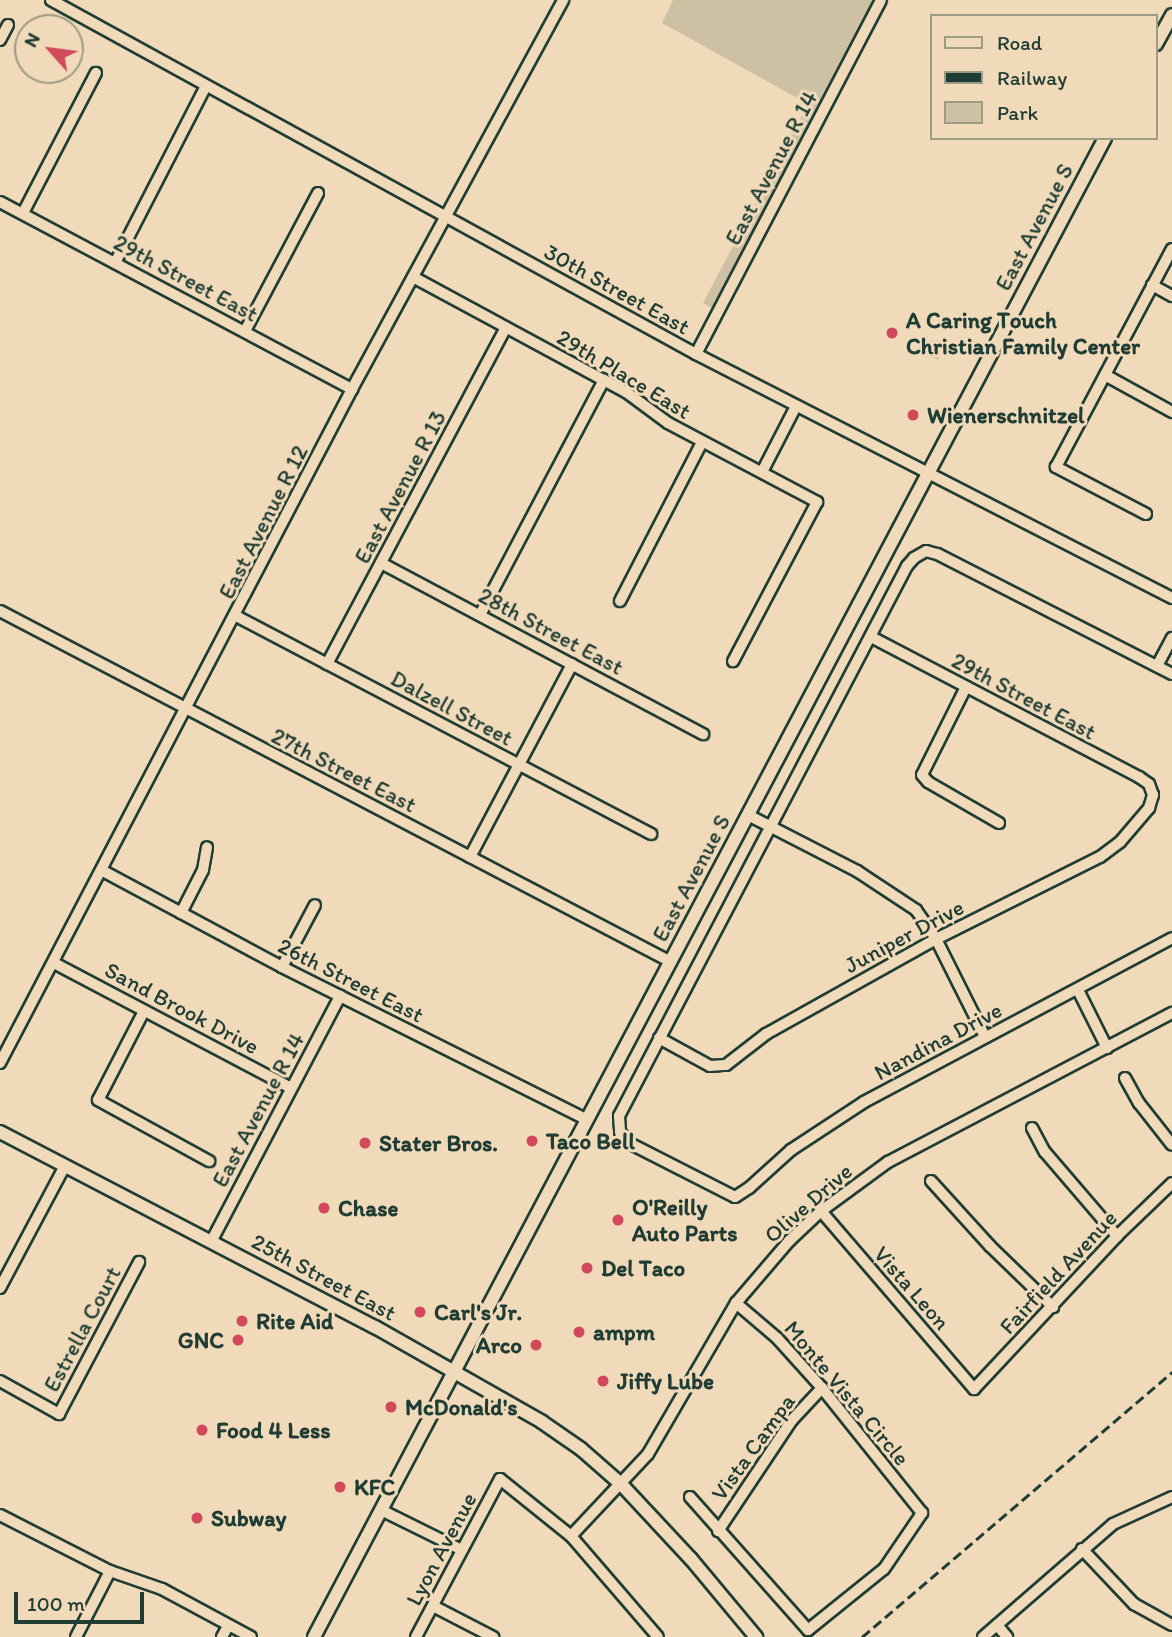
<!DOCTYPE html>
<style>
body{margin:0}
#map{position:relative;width:1172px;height:1637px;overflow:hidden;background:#f0dab9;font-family:Itim,sans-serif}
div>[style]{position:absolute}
.green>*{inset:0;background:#cec1a3}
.roads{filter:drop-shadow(2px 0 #1f3d34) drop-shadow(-2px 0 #1f3d34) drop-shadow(0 2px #1f3d34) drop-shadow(0 -2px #1f3d34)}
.minor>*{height:10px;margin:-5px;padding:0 5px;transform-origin:5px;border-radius:5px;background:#f0dab9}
.major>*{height:12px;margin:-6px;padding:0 6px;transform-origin:6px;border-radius:6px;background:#f0dab9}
.rail>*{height:2.5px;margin-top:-1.25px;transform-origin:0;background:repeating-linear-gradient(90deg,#1f3d34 0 10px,transparent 0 15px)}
.dots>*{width:19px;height:19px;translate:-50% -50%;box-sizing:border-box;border:4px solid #f0dab9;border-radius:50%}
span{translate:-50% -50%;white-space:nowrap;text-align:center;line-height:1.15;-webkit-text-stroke:6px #f0dab9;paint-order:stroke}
.street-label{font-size:23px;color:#1f3d34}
.poi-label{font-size:23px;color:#1f3d34;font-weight:700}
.left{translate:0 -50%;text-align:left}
.right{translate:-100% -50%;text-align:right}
.legend{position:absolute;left:930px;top:14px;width:228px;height:126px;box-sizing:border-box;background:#f0dab9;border:2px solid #9c9b84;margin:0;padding:9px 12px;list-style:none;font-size:21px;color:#1f3d34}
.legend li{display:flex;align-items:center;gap:14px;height:35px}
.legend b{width:35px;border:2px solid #9c9b84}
.north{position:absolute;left:14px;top:14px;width:70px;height:70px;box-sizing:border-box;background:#f0dab9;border:2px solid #9c9b84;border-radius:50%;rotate:298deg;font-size:19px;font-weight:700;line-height:28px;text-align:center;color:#1f3d34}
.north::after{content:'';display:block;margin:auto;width:24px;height:32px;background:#d1495b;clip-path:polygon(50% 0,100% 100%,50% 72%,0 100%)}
.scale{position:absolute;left:14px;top:1592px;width:130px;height:32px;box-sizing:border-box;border:4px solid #1f3d34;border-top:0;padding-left:9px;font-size:21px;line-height:24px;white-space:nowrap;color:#1f3d34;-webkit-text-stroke:5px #f0dab9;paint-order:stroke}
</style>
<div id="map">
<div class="green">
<div style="clip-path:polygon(673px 0,874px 0,714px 309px,703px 303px,808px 104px,662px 23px)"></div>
<div style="clip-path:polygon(938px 340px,946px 344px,938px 360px,923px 352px,929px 341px)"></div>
</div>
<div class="roads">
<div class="minor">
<div style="left:51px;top:0;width:736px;rotate:28.76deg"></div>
<div style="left:696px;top:354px;width:535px;rotate:27.14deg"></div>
<div style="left:0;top:40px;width:17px;rotate:-62deg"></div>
<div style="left:0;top:202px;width:399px;rotate:28deg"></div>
<div style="left:23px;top:213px;width:158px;rotate:-62.5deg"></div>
<div style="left:116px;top:261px;width:197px;rotate:-62.8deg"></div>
<div style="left:413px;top:277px;width:242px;rotate:28.4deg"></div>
<div style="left:626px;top:392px;width:52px;rotate:36.4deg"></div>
<div style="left:668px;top:423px;width:169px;rotate:27.9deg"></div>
<div style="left:817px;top:502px;width:180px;rotate:117.8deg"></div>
<div style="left:1152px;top:285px;width:23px;rotate:29deg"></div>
<div style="left:245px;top:331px;width:156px;rotate:-62.1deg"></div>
<div style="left:696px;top:354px;width:399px;rotate:-62.4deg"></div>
<div style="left:1105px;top:375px;width:77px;rotate:28.9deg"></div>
<div style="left:762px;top:472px;width:74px;rotate:-62.7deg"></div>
<div style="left:1146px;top:514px;width:102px;rotate:-152.4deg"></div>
<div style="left:1056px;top:467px;width:247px;rotate:-62deg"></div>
<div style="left:381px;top:563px;width:365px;rotate:28deg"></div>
<div style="left:620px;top:601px;width:179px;rotate:-62.7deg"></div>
<div style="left:0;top:611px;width:757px;rotate:27.61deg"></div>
<div style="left:480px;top:615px;width:266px;rotate:-62.2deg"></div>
<div style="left:236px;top:616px;width:469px;rotate:27.7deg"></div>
<div style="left:327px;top:664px;width:381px;rotate:-62deg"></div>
<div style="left:1157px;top:666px;width:32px;rotate:-62deg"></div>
<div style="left:1172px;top:674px;width:264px;rotate:-152.9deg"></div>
<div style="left:937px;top:554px;width:11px;rotate:-165deg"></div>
<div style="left:926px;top:551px;width:14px;rotate:150deg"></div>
<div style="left:914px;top:558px;width:11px;rotate:131deg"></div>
<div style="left:907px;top:566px;width:621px;rotate:117.64deg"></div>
<div style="left:619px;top:1116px;width:16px;rotate:86deg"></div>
<div style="left:620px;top:1132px;width:14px;rotate:51deg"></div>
<div style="left:629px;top:1143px;width:119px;rotate:27deg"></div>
<div style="left:735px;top:1197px;width:17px;rotate:-33deg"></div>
<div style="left:749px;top:1188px;width:57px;rotate:-42.1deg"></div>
<div style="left:791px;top:1150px;width:87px;rotate:-33.3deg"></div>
<div style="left:864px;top:1102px;width:349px;rotate:-28deg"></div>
<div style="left:966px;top:687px;width:98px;rotate:116.6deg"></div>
<div style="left:922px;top:775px;width:9px;rotate:49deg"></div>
<div style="left:928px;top:782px;width:82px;rotate:30deg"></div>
<div style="left:748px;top:815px;width:123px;rotate:27.2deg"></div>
<div style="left:857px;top:871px;width:71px;rotate:33.5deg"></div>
<div style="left:916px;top:910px;width:35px;rotate:55deg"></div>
<div style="left:936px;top:939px;width:110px;rotate:63.4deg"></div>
<div style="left:470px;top:857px;width:218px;rotate:-62.1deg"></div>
<div style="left:103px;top:871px;width:203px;rotate:28.2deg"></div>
<div style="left:282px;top:967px;width:339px;rotate:26.6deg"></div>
<div style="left:181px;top:913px;width:48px;rotate:-62.9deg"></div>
<div style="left:203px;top:870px;width:23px;rotate:-80deg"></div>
<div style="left:54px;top:963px;width:268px;rotate:27.8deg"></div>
<div style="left:282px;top:967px;width:70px;rotate:-62deg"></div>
<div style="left:1078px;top:990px;width:65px;rotate:63.4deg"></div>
<div style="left:144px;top:1011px;width:100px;rotate:117.3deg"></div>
<div style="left:98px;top:1100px;width:127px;rotate:28.8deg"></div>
<div style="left:659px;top:1038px;width:58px;rotate:28.8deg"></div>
<div style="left:710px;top:1066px;width:16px;rotate:-4deg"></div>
<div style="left:726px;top:1065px;width:51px;rotate:-37.8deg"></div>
<div style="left:766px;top:1034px;width:195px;rotate:-29.2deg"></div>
<div style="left:936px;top:939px;width:183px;rotate:-26.6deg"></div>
<div style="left:1100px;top:857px;width:25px;rotate:-37deg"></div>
<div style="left:1120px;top:842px;width:45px;rotate:-49.5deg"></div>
<div style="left:1149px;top:808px;width:14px;rotate:-73deg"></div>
<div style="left:1153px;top:795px;width:12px;rotate:-110deg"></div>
<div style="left:1149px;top:784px;width:12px;rotate:-145deg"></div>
<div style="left:1139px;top:777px;width:302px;rotate:-152.4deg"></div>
<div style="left:0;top:1063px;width:760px;rotate:-62.42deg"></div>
<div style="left:352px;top:389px;width:443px;rotate:-61.5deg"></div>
<div style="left:1125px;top:1078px;width:29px;rotate:61deg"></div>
<div style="left:1139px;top:1103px;width:53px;rotate:51.8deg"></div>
<div style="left:1032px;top:1128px;width:27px;rotate:62deg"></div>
<div style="left:1045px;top:1152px;width:111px;rotate:49.4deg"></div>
<div style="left:931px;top:1181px;width:88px;rotate:47.8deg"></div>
<div style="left:990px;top:1246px;width:88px;rotate:44.1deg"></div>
<div style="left:821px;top:1211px;width:235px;rotate:49.3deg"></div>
<div style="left:974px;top:1389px;width:209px;rotate:-46.9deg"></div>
<div style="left:1117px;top:1236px;width:76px;rotate:-43.9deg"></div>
<div style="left:211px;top:1242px;width:278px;rotate:-62.3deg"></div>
<div style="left:0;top:1288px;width:138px;rotate:-62deg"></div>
<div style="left:0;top:1381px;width:68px;rotate:29.2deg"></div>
<div style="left:59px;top:1414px;width:172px;rotate:-62.2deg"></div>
<div style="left:690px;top:1497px;width:178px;rotate:48.4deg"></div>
<div style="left:808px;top:1630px;width:97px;rotate:-38.8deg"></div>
<div style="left:884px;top:1569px;width:68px;rotate:-55.8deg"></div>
<div style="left:922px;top:1513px;width:160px;rotate:-128.7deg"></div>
<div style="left:822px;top:1388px;width:67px;rotate:-132deg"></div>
<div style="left:777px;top:1338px;width:54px;rotate:-139.5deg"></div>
<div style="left:381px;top:1510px;width:90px;rotate:26.3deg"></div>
<div style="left:0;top:1515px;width:123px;rotate:27deg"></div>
<div style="left:110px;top:1571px;width:55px;rotate:19.1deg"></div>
<div style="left:162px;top:1589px;width:101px;rotate:28.3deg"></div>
<div style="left:718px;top:1531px;width:133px;rotate:-56.3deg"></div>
<div style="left:792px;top:1420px;width:44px;rotate:-46.8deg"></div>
<div style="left:571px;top:1536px;width:112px;rotate:-46.8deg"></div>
<div style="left:648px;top:1454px;width:175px;rotate:-59.8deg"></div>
<div style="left:736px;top:1303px;width:82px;rotate:-49.5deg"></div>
<div style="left:789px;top:1241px;width:44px;rotate:-43.2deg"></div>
<div style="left:821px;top:1211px;width:83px;rotate:-36.2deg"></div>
<div style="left:888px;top:1162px;width:321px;rotate:-27.7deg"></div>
<div style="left:1082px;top:1549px;width:76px;rotate:46.6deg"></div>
<div style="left:1134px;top:1604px;width:43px;rotate:28.9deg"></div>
<div style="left:433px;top:1606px;width:68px;rotate:27.3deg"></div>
<div style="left:997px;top:1625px;width:16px;rotate:50deg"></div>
<div style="left:76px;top:1637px;width:74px;rotate:-62.7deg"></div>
<div style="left:222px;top:1637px;width:13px;rotate:-61deg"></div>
<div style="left:416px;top:1637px;width:179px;rotate:-62deg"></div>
<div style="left:500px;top:1479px;width:91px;rotate:38.8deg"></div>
<div style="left:571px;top:1536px;width:133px;rotate:49.3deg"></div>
<div style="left:983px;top:1637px;width:172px;rotate:-41deg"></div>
<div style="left:1113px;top:1524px;width:65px;rotate:-24.6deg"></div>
</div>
<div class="major">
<div style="left:1156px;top:44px;width:33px;rotate:-61deg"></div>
<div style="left:0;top:1132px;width:423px;rotate:27.5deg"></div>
<div style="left:375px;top:1327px;width:192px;rotate:29.6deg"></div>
<div style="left:542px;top:1422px;width:47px;rotate:34.7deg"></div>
<div style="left:581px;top:1449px;width:53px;rotate:41.2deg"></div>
<div style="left:621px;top:1484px;width:103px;rotate:47deg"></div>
<div style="left:691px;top:1559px;width:102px;rotate:50.2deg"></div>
<div style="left:314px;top:1637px;width:1695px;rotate:-62.18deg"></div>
</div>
</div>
<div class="rail">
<div style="left:862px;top:1637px;width:408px;rotate:-40.5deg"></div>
</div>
<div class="dots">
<div style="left:892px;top:333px;background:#d1495b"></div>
<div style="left:913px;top:415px;background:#d1495b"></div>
<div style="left:532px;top:1141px;background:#d1495b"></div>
<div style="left:365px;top:1143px;background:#d1495b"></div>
<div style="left:324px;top:1208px;background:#d1495b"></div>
<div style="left:618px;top:1220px;background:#d1495b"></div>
<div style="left:587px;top:1268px;background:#d1495b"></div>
<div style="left:420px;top:1312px;background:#d1495b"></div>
<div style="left:242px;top:1321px;background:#d1495b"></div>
<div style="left:579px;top:1332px;background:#d1495b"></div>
<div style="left:238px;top:1340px;background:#d1495b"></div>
<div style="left:536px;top:1345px;background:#d1495b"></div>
<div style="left:603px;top:1381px;background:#d1495b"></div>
<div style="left:391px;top:1407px;background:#d1495b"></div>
<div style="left:202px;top:1430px;background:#d1495b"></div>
<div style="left:340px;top:1487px;background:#d1495b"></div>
<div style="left:197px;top:1518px;background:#d1495b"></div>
</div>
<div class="street-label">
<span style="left:771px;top:168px;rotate:-62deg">East Avenue R 14</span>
<span style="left:1034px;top:227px;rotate:-62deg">East Avenue S</span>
<span style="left:186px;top:278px;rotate:28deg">29th Street East</span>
<span style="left:617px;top:289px;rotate:29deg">30th Street East</span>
<span style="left:624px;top:374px;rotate:31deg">29th Place East</span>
<span style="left:400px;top:487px;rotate:-62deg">East Avenue R 13</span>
<span style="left:263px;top:522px;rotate:-63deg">East Avenue R 12</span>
<span style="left:551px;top:631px;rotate:28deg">28th Street East</span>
<span style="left:1024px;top:696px;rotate:28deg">29th Street East</span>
<span style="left:452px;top:708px;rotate:28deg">Dalzell Street</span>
<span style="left:344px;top:770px;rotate:27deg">27th Street East</span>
<span style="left:691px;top:878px;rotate:-62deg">East Avenue S</span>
<span style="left:904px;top:936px;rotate:-28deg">Juniper Drive</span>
<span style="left:351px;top:980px;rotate:27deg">26th Street East</span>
<span style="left:182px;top:1008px;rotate:28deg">Sand Brook Drive</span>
<span style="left:938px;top:1041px;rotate:-28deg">Nandina Drive</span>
<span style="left:258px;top:1110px;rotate:-62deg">East Avenue R 14</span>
<span style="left:808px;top:1203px;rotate:-41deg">Olive Drive</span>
<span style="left:1058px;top:1272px;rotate:-47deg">Fairfield Avenue</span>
<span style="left:324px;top:1277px;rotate:28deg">25th Street East</span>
<span style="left:912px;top:1288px;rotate:49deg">Vista Leon</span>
<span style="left:82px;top:1329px;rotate:-62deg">Estrella Court</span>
<span style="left:847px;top:1393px;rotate:50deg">Monte Vista Circle</span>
<span style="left:753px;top:1447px;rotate:-54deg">Vista Campa</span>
<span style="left:441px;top:1549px;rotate:-62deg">Lyon Avenue</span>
</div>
<div class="poi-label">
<span class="left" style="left:906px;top:333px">A Caring Touch<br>Christian Family Center</span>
<span class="left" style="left:927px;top:415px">Wienerschnitzel</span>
<span class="left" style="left:546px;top:1141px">Taco Bell</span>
<span class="left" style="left:379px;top:1143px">Stater Bros.</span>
<span class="left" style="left:632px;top:1220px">O'Reilly<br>Auto Parts</span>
<span class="left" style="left:338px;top:1208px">Chase</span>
<span class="left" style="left:601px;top:1268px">Del Taco</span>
<span class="left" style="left:434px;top:1312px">Carl's Jr.</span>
<span class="left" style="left:256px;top:1321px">Rite Aid</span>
<span class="left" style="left:593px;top:1332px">ampm</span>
<span class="right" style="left:224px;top:1340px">GNC</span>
<span class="right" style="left:522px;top:1345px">Arco</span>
<span class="left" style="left:617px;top:1381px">Jiffy Lube</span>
<span class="left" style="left:405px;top:1407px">McDonald's</span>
<span class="left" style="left:216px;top:1430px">Food 4 Less</span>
<span class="left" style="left:354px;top:1487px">KFC</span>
<span class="left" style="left:211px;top:1518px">Subway</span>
</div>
<ul class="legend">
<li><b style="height:9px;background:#f0dab9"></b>Road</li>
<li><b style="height:9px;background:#1f3d34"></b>Railway</li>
<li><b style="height:19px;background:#cec1a3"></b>Park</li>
</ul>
<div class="north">N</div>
<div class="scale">100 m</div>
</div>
